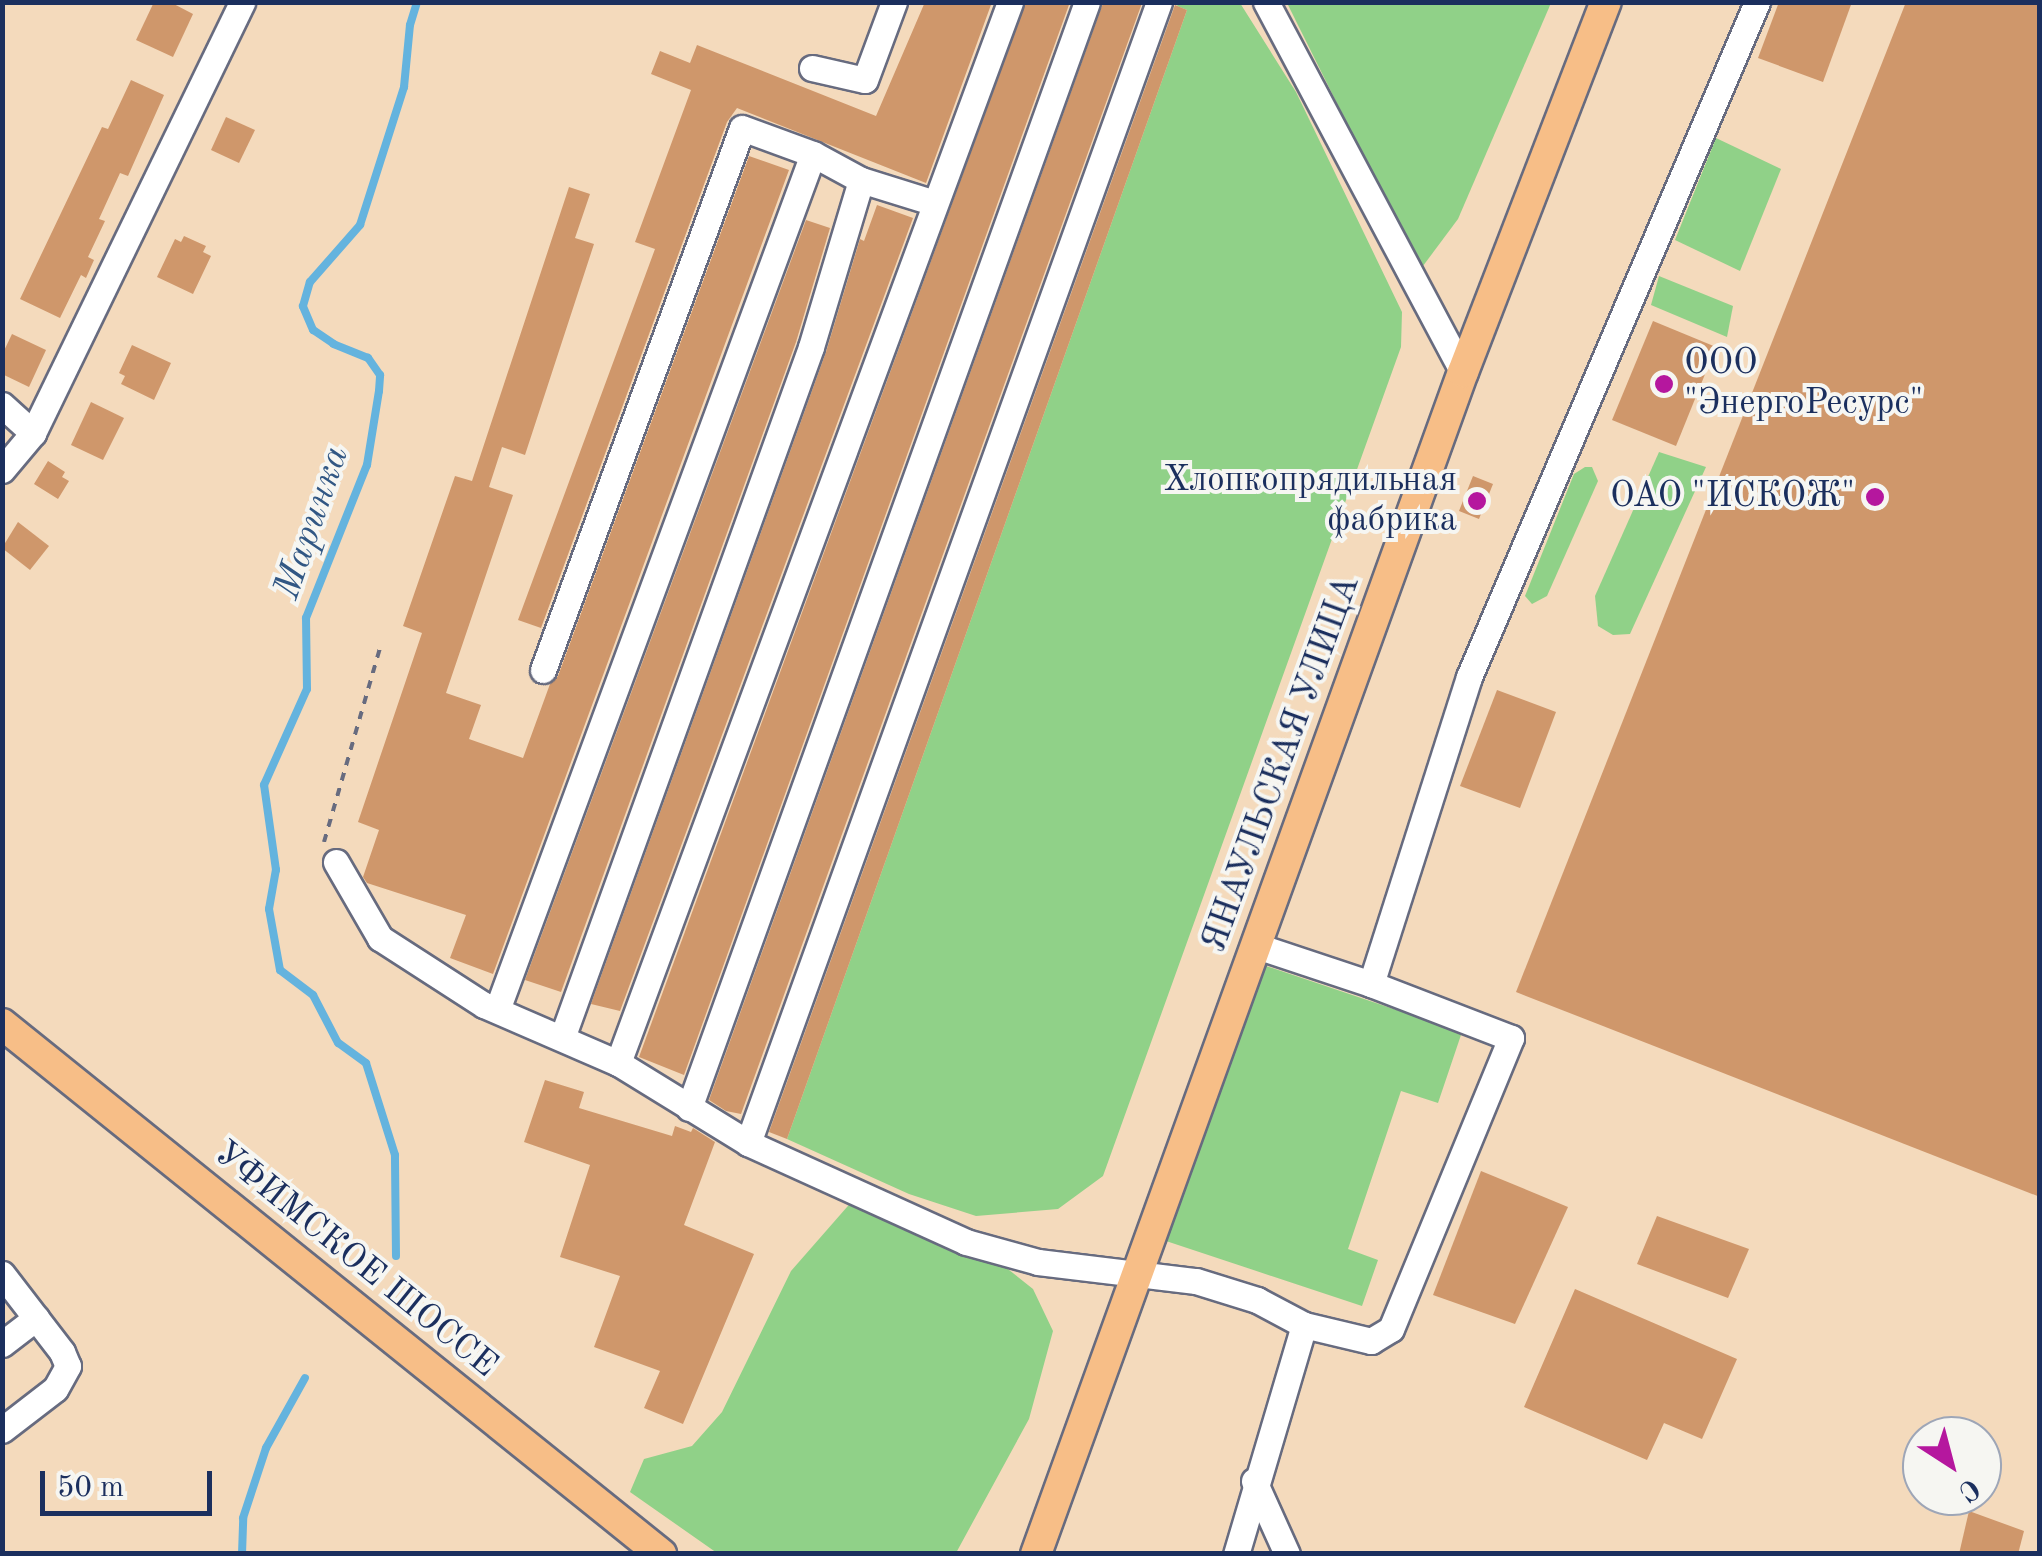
<!DOCTYPE html>
<meta charset="utf-8">
<style>
body{margin:0}
#map{position:relative;width:2042px;height:1556px;overflow:hidden;background:#f4dabc;font-family:"Old Standard TT",serif}
div>[style]{position:absolute}
.green>*{inset:0;background:#90d188}
.stream>*{height:8px;margin:-4px;padding:0 4px;transform-origin:4px;border-radius:4px;background:#64b3de}
.building>*{inset:0;background:#cf976b}
.path>*{height:4px;margin-top:-2px;transform-origin:0;background:repeating-linear-gradient(90deg,#676b7f 0 8px,transparent 0 16px)}
.roads{filter:drop-shadow(2px 0 #676b7f) drop-shadow(-2px 0 #676b7f) drop-shadow(0 2px #676b7f) drop-shadow(0 -2px #676b7f)}
.minor>*{height:25px;margin:-12.5px;padding:0 12.5px;transform-origin:12.5px;border-radius:12.5px;background:#fff}
.major>*{height:30px;margin:-15px;padding:0 15px;transform-origin:15px;border-radius:15px;background:#f7be87}
.dots>*{width:28px;height:28px;translate:-50% -50%;box-sizing:border-box;border:5px solid #f6f6f2;border-radius:50%}
span{translate:-50% -50%;white-space:nowrap;text-align:center;line-height:1.15;-webkit-text-stroke:8px #f6f6f2;paint-order:stroke}
.poi-label{font-size:35px;color:#1b2f5e}
.left{translate:0 -50%;text-align:left}
.right{translate:-100% -50%;text-align:right}
.street-label{font-size:35px;color:#1b2f5e}
.water-label{font-size:38px;color:#315784;font-style:italic}
.frame{position:absolute;inset:0;border:5px solid #1b2f5e;pointer-events:none}
.north{position:absolute;left:1902px;top:1416px;width:100px;height:100px;box-sizing:border-box;background:#f6f6f2;border:2px solid #9ea6b7;border-radius:50%;rotate:144deg;font-size:28px;font-weight:700;line-height:40px;text-align:center;color:#1b2f5e}
.north::after{content:'';display:block;margin:auto;width:35px;height:45px;background:#b5179e;clip-path:polygon(50% 0,100% 100%,50% 72%,0 100%)}
.scale{position:absolute;left:40px;top:1471px;width:172px;height:45px;box-sizing:border-box;border:5px solid #1b2f5e;border-top:0;padding-left:12px;font-size:30px;line-height:35px;white-space:nowrap;color:#1b2f5e;-webkit-text-stroke:8px #f6f6f2;paint-order:stroke}
</style>
<div id="map">
<div class="green">
<div style="clip-path:polygon(1179px 3px,1240px 3px,1296px 92px,1402px 312px,1401px 347px,1103px 1176px,1058px 1209px,976px 1216px,909px 1194px,787px 1139px,1187px 10px,1177px 6px)"></div>
<div style="clip-path:polygon(1287px 3px,1551px 3px,1458px 219px,1420px 270px)"></div>
<div style="clip-path:polygon(1716px 138px,1781px 169px,1740px 271px,1675px 240px)"></div>
<div style="clip-path:polygon(1659px 276px,1733px 306px,1727px 337px,1651px 305px)"></div>
<div style="clip-path:polygon(1659px 452px,1706px 467px,1630px 634px,1613px 635px,1598px 626px,1595px 596px)"></div>
<div style="clip-path:polygon(1585px 467px,1592px 467px,1598px 481px,1547px 596px,1532px 604px,1525px 596px,1574px 474px)"></div>
<div style="clip-path:polygon(1260px 964px,1462px 1032px,1438px 1103px,1401px 1091px,1348px 1249px,1378px 1260px,1362px 1306px,1166px 1241px)"></div>
<div style="clip-path:polygon(854px 1199px,994px 1258px,1033px 1289px,1053px 1331px,1029px 1419px,956px 1553px,717px 1553px,630px 1492px,644px 1459px,692px 1446px,722px 1412px,791px 1271px)"></div>
</div>
<div class="stream">
<div style="left:396px;top:1256px;width:101px;rotate:-90.6deg"></div>
<div style="left:395px;top:1155px;width:96px;rotate:-107.5deg"></div>
<div style="left:366px;top:1063px;width:34px;rotate:-144deg"></div>
<div style="left:338px;top:1043px;width:54px;rotate:-117.5deg"></div>
<div style="left:313px;top:995px;width:41px;rotate:-142.9deg"></div>
<div style="left:280px;top:970px;width:62px;rotate:-100.2deg"></div>
<div style="left:269px;top:909px;width:40px;rotate:-80deg"></div>
<div style="left:276px;top:870px;width:86px;rotate:-98deg"></div>
<div style="left:264px;top:785px;width:105px;rotate:-65.9deg"></div>
<div style="left:307px;top:689px;width:71px;rotate:-90.8deg"></div>
<div style="left:306px;top:618px;width:165px;rotate:-68.3deg"></div>
<div style="left:367px;top:465px;width:75px;rotate:-80.8deg"></div>
<div style="left:379px;top:391px;width:16px;rotate:-86deg"></div>
<div style="left:380px;top:375px;width:21px;rotate:-125deg"></div>
<div style="left:368px;top:358px;width:37px;rotate:-158deg"></div>
<div style="left:334px;top:344px;width:25px;rotate:-146deg"></div>
<div style="left:313px;top:330px;width:26px;rotate:-113deg"></div>
<div style="left:303px;top:306px;width:25px;rotate:-74deg"></div>
<div style="left:310px;top:282px;width:76px;rotate:-48.7deg"></div>
<div style="left:360px;top:225px;width:145px;rotate:-72.3deg"></div>
<div style="left:404px;top:87px;width:62px;rotate:-84.5deg"></div>
<div style="left:410px;top:25px;width:24px;rotate:-73deg"></div>
<div style="left:242px;top:1554px;width:36px;rotate:-88deg"></div>
<div style="left:243px;top:1518px;width:74px;rotate:-71.8deg"></div>
<div style="left:266px;top:1448px;width:80px;rotate:-60.9deg"></div>
</div>
<div class="building">
<div style="clip-path:polygon(154px 2px,170px 2px,193px 14px,173px 57px,136px 40px)"></div>
<div style="clip-path:polygon(925px 2px,992px 2px,926px 183px,737px 108px,727px 122px,541px 628px,518px 620px,655px 249px,635px 242px,691px 90px,651px 74px,660px 51px,690px 63px,697px 45px,876px 116px)"></div>
<div style="clip-path:polygon(1026px 2px,1070px 2px,684px 1075px,639px 1057px)"></div>
<div style="clip-path:polygon(1779px 2px,1852px 2px,1823px 82px,1758px 58px)"></div>
<div style="clip-path:polygon(1906px 2px,2040px 2px,2040px 1197px,1516px 992px)"></div>
<div style="clip-path:polygon(1103px 3px,1142px 3px,741px 1114px,726px 1111px,709px 1100px)"></div>
<div style="clip-path:polygon(1175px 5px,1187px 10px,787px 1139px,769px 1132px)"></div>
<div style="clip-path:polygon(131px 80px,164px 95px,128px 176px,120px 173px,99px 219px,105px 221px,88px 257px,94px 260px,86px 278px,81px 275px,60px 318px,20px 299px,102px 127px,108px 129px)"></div>
<div style="clip-path:polygon(226px 117px,255px 130px,239px 163px,211px 150px)"></div>
<div style="clip-path:polygon(749px 156px,789px 170px,493px 974px,450px 958px,466px 915px,367px 883px,363px 877px,379px 830px,358px 822px,422px 633px,403px 626px,455px 476px,472px 481px,569px 187px,590px 194px,575px 238px,594px 244px,525px 455px,502px 447px,489px 487px,513px 495px,446px 693px,481px 705px,469px 739px,523px 758px,550px 684px,558px 676px)"></div>
<div style="clip-path:polygon(877px 205px,913px 218px,620px 1011px,591px 1004px,826px 352px,860px 239px,864px 241px)"></div>
<div style="clip-path:polygon(806px 220px,830px 228px,796px 342px,561px 992px,525px 980px)"></div>
<div style="clip-path:polygon(184px 236px,206px 246px,203px 252px,211px 256px,193px 294px,157px 277px,175px 239px,181px 242px)"></div>
<div style="clip-path:polygon(1653px 321px,1716px 347px,1676px 446px,1612px 420px)"></div>
<div style="clip-path:polygon(12px 334px,46px 350px,29px 387px,2px 374px,2px 355px)"></div>
<div style="clip-path:polygon(132px 345px,171px 363px,154px 400px,121px 384px,125px 376px,119px 373px)"></div>
<div style="clip-path:polygon(91px 402px,124px 418px,103px 460px,71px 445px)"></div>
<div style="clip-path:polygon(48px 461px,65px 472px,62px 477px,69px 481px,58px 499px,34px 484px)"></div>
<div style="clip-path:polygon(1473px 476px,1493px 484px,1479px 519px,1459px 511px)"></div>
<div style="clip-path:polygon(18px 522px,49px 546px,30px 570px,2px 548px)"></div>
<div style="clip-path:polygon(1497px 690px,1556px 712px,1520px 808px,1460px 786px)"></div>
<div style="clip-path:polygon(545px 1080px,584px 1092px,579px 1108px,672px 1136px,675px 1126px,691px 1132px,693px 1128px,715px 1142px,684px 1225px,754px 1254px,683px 1424px,644px 1408px,660px 1371px,594px 1347px,620px 1276px,560px 1257px,590px 1165px,524px 1142px)"></div>
<div style="clip-path:polygon(1481px 1171px,1568px 1207px,1515px 1324px,1433px 1295px)"></div>
<div style="clip-path:polygon(1657px 1216px,1749px 1249px,1728px 1298px,1637px 1264px)"></div>
<div style="clip-path:polygon(1575px 1289px,1737px 1359px,1702px 1439px,1664px 1423px,1647px 1460px,1524px 1407px)"></div>
<div style="clip-path:polygon(1969px 1511px,2024px 1531px,2018px 1554px,1959px 1554px)"></div>
</div>
<div class="path">
<div style="left:324px;top:842px;width:205px;rotate:-73.9deg"></div>
</div>
<div class="roads">
<div class="minor">
<div style="left:1266px;top:2px;width:419px;rotate:62deg"></div>
<div style="left:812px;top:68px;width:54px;rotate:12.8deg"></div>
<div style="left:865px;top:80px;width:83px;rotate:-69.6deg"></div>
<div style="left:2px;top:405px;width:42px;rotate:42.1deg"></div>
<div style="left:2px;top:470px;width:48px;rotate:-50deg"></div>
<div style="left:33px;top:433px;width:479px;rotate:-64.1deg"></div>
<div style="left:543px;top:670px;width:577px;rotate:-69.84deg"></div>
<div style="left:742px;top:128px;width:76px;rotate:20.1deg"></div>
<div style="left:336px;top:862px;width:88px;rotate:59.9deg"></div>
<div style="left:380px;top:938px;width:124px;rotate:32.8deg"></div>
<div style="left:484px;top:1005px;width:146px;rotate:23.4deg"></div>
<div style="left:618px;top:1063px;width:153px;rotate:31.6deg"></div>
<div style="left:748px;top:1143px;width:239px;rotate:24.4deg"></div>
<div style="left:966px;top:1242px;width:75px;rotate:15.5deg"></div>
<div style="left:1038px;top:1262px;width:159px;rotate:6.9deg"></div>
<div style="left:1196px;top:1281px;width:64px;rotate:17.3deg"></div>
<div style="left:1257px;top:1300px;width:53px;rotate:28deg"></div>
<div style="left:1304px;top:1325px;width:239px;rotate:106.5deg"></div>
<div style="left:1257px;top:946px;width:120px;rotate:18.4deg"></div>
<div style="left:1371px;top:984px;width:322px;rotate:-72.3deg"></div>
<div style="left:1469px;top:677px;width:734px;rotate:-66.89deg"></div>
<div style="left:497px;top:1010px;width:912px;rotate:-69.74deg"></div>
<div style="left:813px;top:154px;width:55px;rotate:28.4deg"></div>
<div style="left:562px;top:1038px;width:734px;rotate:-70.18deg"></div>
<div style="left:811px;top:347px;width:174px;rotate:-73.3deg"></div>
<div style="left:861px;top:180px;width:77px;rotate:17.3deg"></div>
<div style="left:618px;top:1063px;width:1131px;rotate:-69.72deg"></div>
<div style="left:689px;top:1108px;width:1175px;rotate:-70.21deg"></div>
<div style="left:748px;top:1143px;width:1213px;rotate:-70.19deg"></div>
<div style="left:2px;top:1274px;width:98px;rotate:52.4deg"></div>
<div style="left:62px;top:1352px;width:15px;rotate:67deg"></div>
<div style="left:68px;top:1366px;width:26px;rotate:119deg"></div>
<div style="left:55px;top:1389px;width:67px;rotate:142.3deg"></div>
<div style="left:1304px;top:1325px;width:69px;rotate:13.4deg"></div>
<div style="left:1371px;top:1341px;width:23px;rotate:-31deg"></div>
<div style="left:1391px;top:1329px;width:315px;rotate:-67.6deg"></div>
<div style="left:1511px;top:1038px;width:150px;rotate:-158.9deg"></div>
<div style="left:2px;top:1344px;width:43px;rotate:-37.4deg"></div>
<div style="left:1254px;top:1481px;width:80px;rotate:65.7deg"></div>
</div>
<div class="major">
<div style="left:2px;top:1024px;width:846px;rotate:38.81deg"></div>
<div style="left:1036px;top:1554px;width:1257px;rotate:-70.14deg"></div>
<div style="left:1463px;top:372px;width:397px;rotate:-68.9deg"></div>
</div>
</div>
<div class="dots">
<div style="left:1664px;top:384px;background:#b5179e"></div>
<div style="left:1875px;top:497px;background:#b5179e"></div>
<div style="left:1477px;top:501px;background:#b5179e"></div>
</div>
<div class="poi-label">
<span class="left" style="left:1684px;top:384px">ООО<br>"ЭнергоРесурс"</span>
<span class="right" style="left:1457px;top:501px">Хлопкопрядильная<br>фабрика</span>
<span class="right" style="left:1855px;top:497px">ОАО "ИСКОЖ"</span>
</div>
<div class="street-label">
<span style="left:1282px;top:764px;rotate:-70deg">ЯНАУЛЬСКАЯ УЛИЦА</span>
<span style="left:355px;top:1260px;rotate:39deg">УФИМСКОЕ ШОССЕ</span>
</div>
<div class="water-label">
<span style="left:313px;top:523px;rotate:-71deg">Маринка</span>
</div>
<div class="frame"></div>
<div class="north">С</div>
<div class="scale">50 m</div>
</div>
